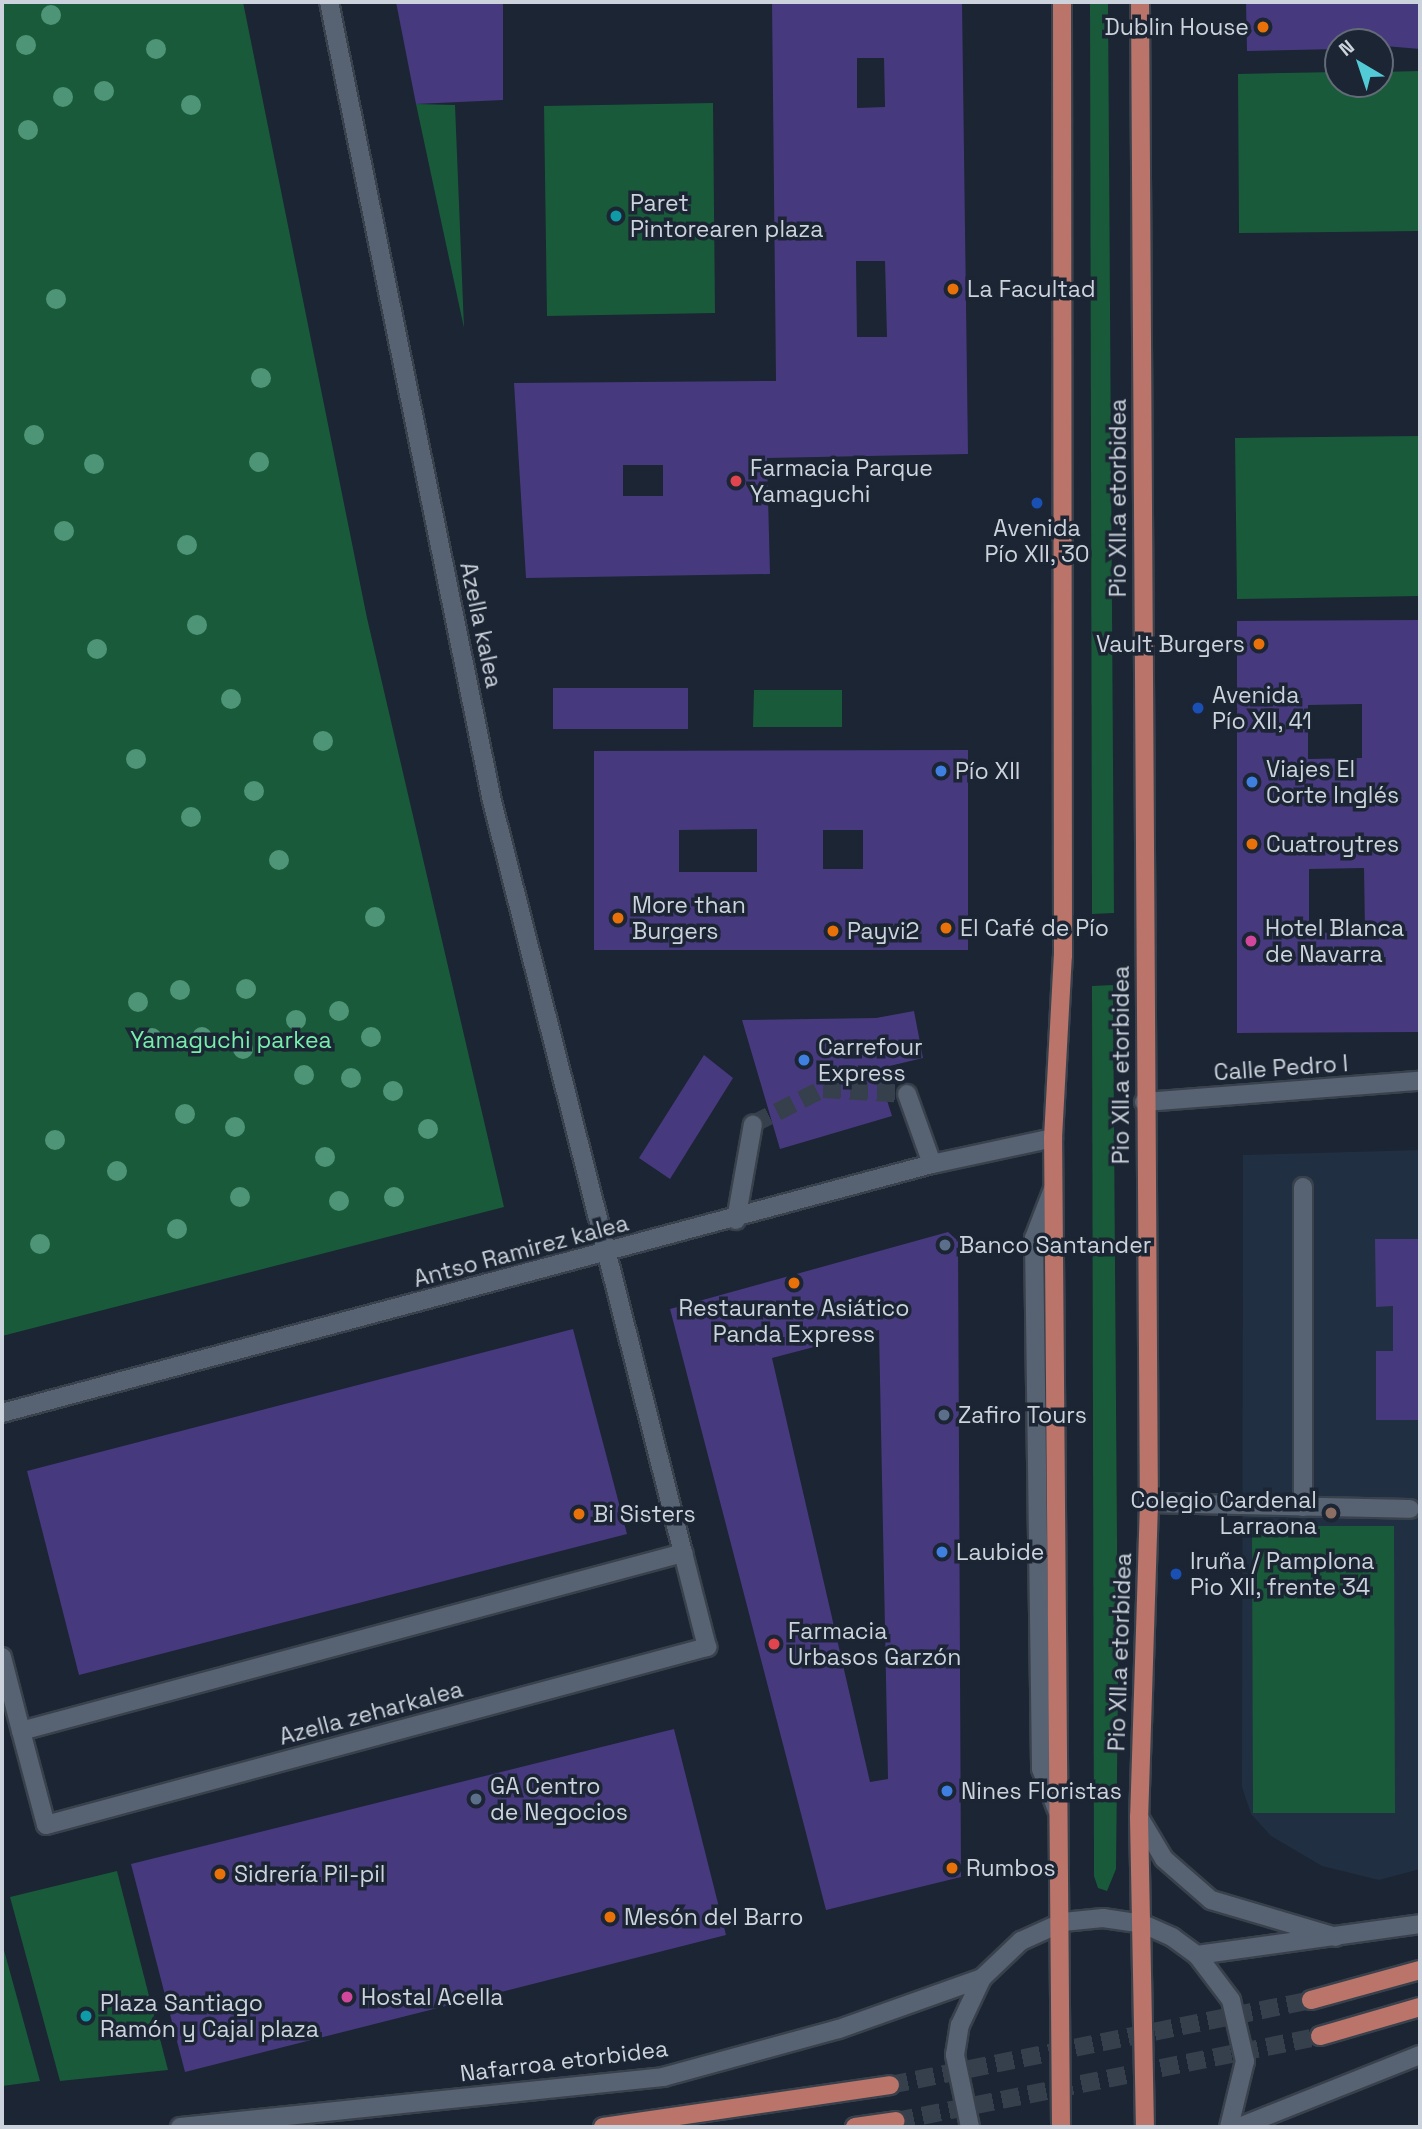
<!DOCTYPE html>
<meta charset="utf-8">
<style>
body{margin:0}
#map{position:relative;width:1422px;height:2129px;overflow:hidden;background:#1b2533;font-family:"Space Grotesk",sans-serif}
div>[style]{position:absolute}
.built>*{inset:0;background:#212f42}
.green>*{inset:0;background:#195a3a}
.building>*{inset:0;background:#47397d}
.minor-tunnel>*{height:18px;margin-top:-9px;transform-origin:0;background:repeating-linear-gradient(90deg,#363f4c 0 18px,transparent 0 27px)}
.major-tunnel>*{height:18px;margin-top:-9px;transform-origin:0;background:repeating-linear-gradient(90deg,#363f4c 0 18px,transparent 0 27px)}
.roads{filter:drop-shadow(2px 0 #39414c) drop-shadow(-2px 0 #39414c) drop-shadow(0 2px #39414c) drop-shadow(0 -2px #39414c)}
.minor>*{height:18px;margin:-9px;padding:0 9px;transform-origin:9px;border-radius:9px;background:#576373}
.major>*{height:18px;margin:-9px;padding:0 9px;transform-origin:9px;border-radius:9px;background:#bb7469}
.trees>*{width:20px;height:20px;margin:-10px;border-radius:50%;background:#4e9476}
.dots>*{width:19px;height:19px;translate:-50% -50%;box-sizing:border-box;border:4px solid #1b2533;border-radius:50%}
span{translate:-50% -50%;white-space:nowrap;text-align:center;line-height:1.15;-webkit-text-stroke:7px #1b2533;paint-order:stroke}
.poi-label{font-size:23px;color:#ccd3dc}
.right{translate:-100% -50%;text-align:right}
.left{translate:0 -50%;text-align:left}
.street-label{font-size:23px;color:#ccd3dc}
.park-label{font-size:23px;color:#78eead}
.frame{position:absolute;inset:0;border:4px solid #ccd3dc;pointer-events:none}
.north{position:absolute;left:1324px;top:28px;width:70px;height:70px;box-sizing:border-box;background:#1b2533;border:2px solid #626b77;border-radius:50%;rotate:321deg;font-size:19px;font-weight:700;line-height:28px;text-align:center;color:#ccd3dc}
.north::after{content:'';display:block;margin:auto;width:24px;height:32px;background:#52cbd7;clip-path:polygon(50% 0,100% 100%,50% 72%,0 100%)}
</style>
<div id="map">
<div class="built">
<div style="clip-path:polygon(1420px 1150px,1420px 1869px,1379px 1880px,1322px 1866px,1271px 1836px,1251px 1814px,1242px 1787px,1243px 1155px)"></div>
</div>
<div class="green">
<div style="clip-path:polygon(2px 2px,243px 2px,367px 618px,504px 1207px,2px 1336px)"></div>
<div style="clip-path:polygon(1090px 2px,1108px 2px,1114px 913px,1092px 914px)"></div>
<div style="clip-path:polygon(1420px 71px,1420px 231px,1239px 233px,1238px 74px,1338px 72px,1338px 84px,1380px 84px,1380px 72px)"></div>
<div style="clip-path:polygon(713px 103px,715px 313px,547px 316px,544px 106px)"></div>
<div style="clip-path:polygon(416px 104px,455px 105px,464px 328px)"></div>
<div style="clip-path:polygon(1420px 436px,1420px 596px,1237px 599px,1235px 438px)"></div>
<div style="clip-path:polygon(754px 690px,842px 690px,842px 727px,753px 727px)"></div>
<div style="clip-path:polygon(1113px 985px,1118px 1681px,1116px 1869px,1107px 1891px,1098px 1888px,1094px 1876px,1092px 986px)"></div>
<div style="clip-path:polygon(1394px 1526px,1395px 1813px,1253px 1813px,1252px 1526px)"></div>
<div style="clip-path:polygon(117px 1871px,168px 2070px,60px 2081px,10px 1897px)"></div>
<div style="clip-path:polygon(2px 1943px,40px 2081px,2px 2086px)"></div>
</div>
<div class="building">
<div style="clip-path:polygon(396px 2px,503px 2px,503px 100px,416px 104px)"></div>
<div style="clip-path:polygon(evenodd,772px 2px,962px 2px,968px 454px,767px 458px,770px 574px,526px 578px,514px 383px,776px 381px,772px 2px,857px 58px,884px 58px,885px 107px,857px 108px,857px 58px,772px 2px,856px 261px,885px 261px,887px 337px,857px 337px,856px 261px,772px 2px,623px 465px,663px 465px,663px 496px,623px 496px,623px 465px)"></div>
<div style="clip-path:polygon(1246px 2px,1420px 2px,1420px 49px,1338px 42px,1338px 49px,1247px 51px)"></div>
<div style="clip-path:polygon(evenodd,1420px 620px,1420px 1032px,1237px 1033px,1237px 621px,1420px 620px,1362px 704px,1362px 758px,1308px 759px,1308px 705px,1362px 704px,1420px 620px,1364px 868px,1365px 932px,1309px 933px,1309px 869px,1364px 868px)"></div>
<div style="clip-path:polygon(553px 688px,688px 688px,688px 729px,553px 729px)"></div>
<div style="clip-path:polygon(evenodd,968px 750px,968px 950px,594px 950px,594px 751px,968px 750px,757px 829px,757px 872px,679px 872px,679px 830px,757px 829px,968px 750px,823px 830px,863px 830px,863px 869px,823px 869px,823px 830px)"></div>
<div style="clip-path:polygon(914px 1011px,923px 1058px,877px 1069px,892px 1116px,780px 1149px,742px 1020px,876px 1018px)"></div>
<div style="clip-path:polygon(704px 1055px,733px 1078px,670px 1179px,639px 1158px)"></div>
<div style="clip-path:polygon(evenodd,948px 1232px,958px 1241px,961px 1877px,826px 1910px,670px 1309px,948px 1232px,879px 1330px,888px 1779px,870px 1782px,772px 1358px,879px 1330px)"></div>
<div style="clip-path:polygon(1375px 1239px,1420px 1239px,1420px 1420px,1376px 1420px,1376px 1351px,1393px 1351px,1393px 1306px,1376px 1307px)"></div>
<div style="clip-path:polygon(573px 1329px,627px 1534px,79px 1675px,27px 1471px)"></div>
<div style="clip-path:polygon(674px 1729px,726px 1935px,185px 2072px,131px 1864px)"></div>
</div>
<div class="minor-tunnel">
<div style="left:753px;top:1124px;width:78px;rotate:-26.6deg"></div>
<div style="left:823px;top:1089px;width:84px;rotate:3.4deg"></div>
</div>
<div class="major-tunnel">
<div style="left:890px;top:2085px;width:429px;rotate:-11.4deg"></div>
<div style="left:896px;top:2121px;width:432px;rotate:-11.3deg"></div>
</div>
<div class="roads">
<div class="minor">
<div style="left:907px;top:1094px;width:74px;rotate:70.3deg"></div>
<div style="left:1144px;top:1102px;width:277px;rotate:-4.4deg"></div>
<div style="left:1053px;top:1189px;width:53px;rotate:111.2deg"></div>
<div style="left:1034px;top:1238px;width:531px;rotate:89.24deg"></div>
<div style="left:1041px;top:1769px;width:44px;rotate:68.7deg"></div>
<div style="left:736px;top:1220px;width:97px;rotate:-80deg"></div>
<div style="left:2px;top:1413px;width:963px;rotate:-14.99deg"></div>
<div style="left:932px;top:1164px;width:124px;rotate:-12.1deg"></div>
<div style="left:1149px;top:1503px;width:261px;rotate:1.3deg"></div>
<div style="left:1303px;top:1507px;width:320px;rotate:-90deg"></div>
<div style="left:2px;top:1657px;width:76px;rotate:75.6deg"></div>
<div style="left:21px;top:1731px;width:686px;rotate:-15.05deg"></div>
<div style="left:683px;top:1553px;width:776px;rotate:-104.25deg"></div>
<div style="left:492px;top:801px;width:815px;rotate:-101.53deg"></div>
<div style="left:21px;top:1731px;width:97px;rotate:75.1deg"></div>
<div style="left:46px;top:1825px;width:685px;rotate:-15.07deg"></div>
<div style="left:707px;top:1647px;width:97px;rotate:-104.3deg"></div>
<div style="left:1139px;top:1817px;width:49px;rotate:59.2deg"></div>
<div style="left:1164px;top:1859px;width:62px;rotate:41.1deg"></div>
<div style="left:1211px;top:1900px;width:130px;rotate:16.5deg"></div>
<div style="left:1197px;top:1955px;width:225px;rotate:-7.9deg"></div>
<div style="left:180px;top:2127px;width:486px;rotate:-5.9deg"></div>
<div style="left:663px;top:2077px;width:182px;rotate:-15.3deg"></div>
<div style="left:839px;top:2029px;width:152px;rotate:-19.6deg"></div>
<div style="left:970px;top:2127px;width:74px;rotate:-101.8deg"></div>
<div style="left:955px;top:2055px;width:30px;rotate:-81deg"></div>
<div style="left:960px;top:2025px;width:52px;rotate:-64.9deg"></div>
<div style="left:982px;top:1978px;width:54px;rotate:-43.5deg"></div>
<div style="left:1021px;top:1941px;width:46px;rotate:-24.3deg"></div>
<div style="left:1063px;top:1922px;width:40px;rotate:-5.7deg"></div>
<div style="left:1103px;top:1918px;width:40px;rotate:8.5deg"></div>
<div style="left:1143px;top:1924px;width:32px;rotate:24deg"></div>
<div style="left:1172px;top:1937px;width:31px;rotate:36deg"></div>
<div style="left:1197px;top:1955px;width:56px;rotate:52.9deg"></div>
<div style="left:1231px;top:2000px;width:63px;rotate:77.1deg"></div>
<div style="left:1245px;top:2061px;width:68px;rotate:103.6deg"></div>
<div style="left:1239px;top:2127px;width:195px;rotate:-21.7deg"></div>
</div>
<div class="major">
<div style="left:1140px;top:2px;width:1501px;rotate:89.66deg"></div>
<div style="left:1149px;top:1503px;width:314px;rotate:91.8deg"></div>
<div style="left:1139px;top:1817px;width:310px;rotate:88.9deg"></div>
<div style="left:1311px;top:2000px;width:113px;rotate:-15.4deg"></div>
<div style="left:1320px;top:2036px;width:104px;rotate:-16.2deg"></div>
<div style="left:603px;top:2127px;width:290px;rotate:-8.3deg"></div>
<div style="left:855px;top:2127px;width:41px;rotate:-8.3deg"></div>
<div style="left:1061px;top:2127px;width:989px;rotate:-90.46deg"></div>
<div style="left:1053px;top:1138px;width:182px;rotate:-86.9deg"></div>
<div style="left:1063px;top:956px;width:954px;rotate:-90.06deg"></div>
</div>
</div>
<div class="trees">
<div style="left:51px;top:15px"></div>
<div style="left:26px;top:45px"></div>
<div style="left:156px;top:49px"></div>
<div style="left:104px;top:91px"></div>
<div style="left:63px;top:97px"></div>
<div style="left:191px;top:105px"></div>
<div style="left:28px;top:130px"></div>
<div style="left:56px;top:299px"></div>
<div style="left:261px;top:378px"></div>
<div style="left:34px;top:435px"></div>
<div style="left:259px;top:462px"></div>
<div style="left:94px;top:464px"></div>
<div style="left:64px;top:531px"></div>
<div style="left:187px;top:545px"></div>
<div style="left:197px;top:625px"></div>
<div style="left:97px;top:649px"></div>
<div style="left:231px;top:699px"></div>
<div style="left:323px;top:741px"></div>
<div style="left:136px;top:759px"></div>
<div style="left:254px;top:791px"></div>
<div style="left:191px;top:817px"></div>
<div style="left:279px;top:860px"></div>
<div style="left:375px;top:917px"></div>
<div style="left:246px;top:989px"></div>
<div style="left:180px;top:990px"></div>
<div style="left:138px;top:1002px"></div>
<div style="left:339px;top:1011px"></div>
<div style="left:296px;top:1020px"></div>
<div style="left:202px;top:1037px"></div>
<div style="left:371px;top:1037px"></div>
<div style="left:152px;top:1038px"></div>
<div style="left:243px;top:1049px"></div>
<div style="left:304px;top:1075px"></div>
<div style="left:351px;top:1078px"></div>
<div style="left:393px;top:1091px"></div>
<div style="left:185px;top:1114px"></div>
<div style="left:235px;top:1127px"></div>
<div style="left:428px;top:1129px"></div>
<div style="left:55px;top:1140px"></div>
<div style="left:325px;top:1157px"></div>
<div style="left:117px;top:1171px"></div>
<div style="left:240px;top:1197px"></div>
<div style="left:394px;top:1197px"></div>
<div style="left:339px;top:1201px"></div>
<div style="left:177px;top:1229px"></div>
<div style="left:40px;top:1244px"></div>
</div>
<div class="dots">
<div style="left:1263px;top:27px;background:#e8710a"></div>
<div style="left:616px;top:216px;background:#0f9aa8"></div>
<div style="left:953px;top:289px;background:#e8710a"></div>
<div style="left:736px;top:481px;background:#e0444e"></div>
<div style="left:1037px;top:503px;background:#1a4fb4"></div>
<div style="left:1259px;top:644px;background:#e8710a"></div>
<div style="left:1198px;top:708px;background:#1a4fb4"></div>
<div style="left:941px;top:771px;background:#3f7fe0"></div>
<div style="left:1252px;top:782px;background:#3f7fe0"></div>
<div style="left:1252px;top:844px;background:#e8710a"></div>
<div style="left:618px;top:918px;background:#e8710a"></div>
<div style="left:946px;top:928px;background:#e8710a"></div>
<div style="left:833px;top:931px;background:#e8710a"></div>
<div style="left:1251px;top:941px;background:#d1479c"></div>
<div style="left:804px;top:1060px;background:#3f7fe0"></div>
<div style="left:945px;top:1245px;background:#5c6f8a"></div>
<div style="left:794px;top:1283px;background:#e8710a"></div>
<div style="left:944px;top:1415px;background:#5c6f8a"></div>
<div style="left:1331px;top:1513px;background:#8d6e63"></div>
<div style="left:579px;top:1514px;background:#e8710a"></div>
<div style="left:942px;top:1552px;background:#3f7fe0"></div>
<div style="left:1176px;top:1574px;background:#1a4fb4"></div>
<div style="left:774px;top:1644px;background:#e0444e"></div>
<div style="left:947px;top:1791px;background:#3f7fe0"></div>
<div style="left:476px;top:1799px;background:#5c6f8a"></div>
<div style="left:952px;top:1868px;background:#e8710a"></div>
<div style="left:220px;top:1874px;background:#e8710a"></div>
<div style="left:610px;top:1917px;background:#e8710a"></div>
<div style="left:347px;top:1997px;background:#d1479c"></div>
<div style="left:86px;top:2016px;background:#0f9aa8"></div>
</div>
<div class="poi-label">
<span class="right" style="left:1249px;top:27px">Dublin House</span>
<span class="left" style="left:630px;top:216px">Paret<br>Pintorearen plaza</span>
<span class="left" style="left:967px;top:289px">La Facultad</span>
<span class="left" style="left:750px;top:481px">Farmacia Parque<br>Yamaguchi</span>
<span style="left:1037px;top:541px">Avenida<br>Pío XII, 30</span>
<span class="right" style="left:1245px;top:644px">Vault Burgers</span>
<span class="left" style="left:1212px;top:708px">Avenida<br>Pío XII, 41</span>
<span class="left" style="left:1266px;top:782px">Viajes El<br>Corte Inglés</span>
<span class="left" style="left:955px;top:771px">Pío XII</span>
<span class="left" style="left:1266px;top:844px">Cuatroytres</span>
<span class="left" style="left:632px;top:918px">More than<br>Burgers</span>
<span class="left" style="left:960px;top:928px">El Café de Pío</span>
<span class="left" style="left:1265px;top:941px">Hotel Blanca<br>de Navarra</span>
<span class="left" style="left:847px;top:931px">Payvi2</span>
<span class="left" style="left:818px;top:1060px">Carrefour<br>Express</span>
<span class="left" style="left:959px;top:1245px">Banco Santander</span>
<span style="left:794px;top:1321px">Restaurante Asiático<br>Panda Express</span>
<span class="left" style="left:958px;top:1415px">Zafiro Tours</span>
<span class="right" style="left:1317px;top:1513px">Colegio Cardenal<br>Larraona</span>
<span class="left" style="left:593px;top:1514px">Bi Sisters</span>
<span class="left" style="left:956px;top:1552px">Laubide</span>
<span class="left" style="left:1190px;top:1574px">Iruña / Pamplona<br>Pio XII, frente 34</span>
<span class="left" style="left:788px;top:1644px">Farmacia<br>Urbasos Garzón</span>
<span class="left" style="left:490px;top:1799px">GA Centro<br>de Negocios</span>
<span class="left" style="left:961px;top:1791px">Nines Floristas</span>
<span class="left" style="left:966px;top:1868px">Rumbos</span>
<span class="left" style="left:234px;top:1874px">Sidrería Pil-pil</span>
<span class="left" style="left:624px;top:1917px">Mesón del Barro</span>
<span class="left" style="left:361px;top:1997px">Hostal Acella</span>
<span class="left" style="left:100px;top:2016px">Plaza Santiago<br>Ramón y Cajal plaza</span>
</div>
<div class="street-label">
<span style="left:1118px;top:498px;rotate:-90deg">Pio XII.a etorbidea</span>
<span style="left:481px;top:625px;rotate:78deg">Azella kalea</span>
<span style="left:1121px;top:1065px;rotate:-90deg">Pio XII.a etorbidea</span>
<span style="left:1281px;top:1068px;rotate:-4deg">Calle Pedro I</span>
<span style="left:521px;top:1251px;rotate:-15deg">Antso Ramirez kalea</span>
<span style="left:1120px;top:1652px;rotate:-88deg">Pio XII.a etorbidea</span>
<span style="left:371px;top:1713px;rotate:-15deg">Azella zeharkalea</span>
<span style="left:564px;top:2061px;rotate:-7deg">Nafarroa etorbidea</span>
</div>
<div class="park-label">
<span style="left:231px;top:1040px">Yamaguchi parkea</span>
</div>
<div class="frame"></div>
<div class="north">N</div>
</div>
